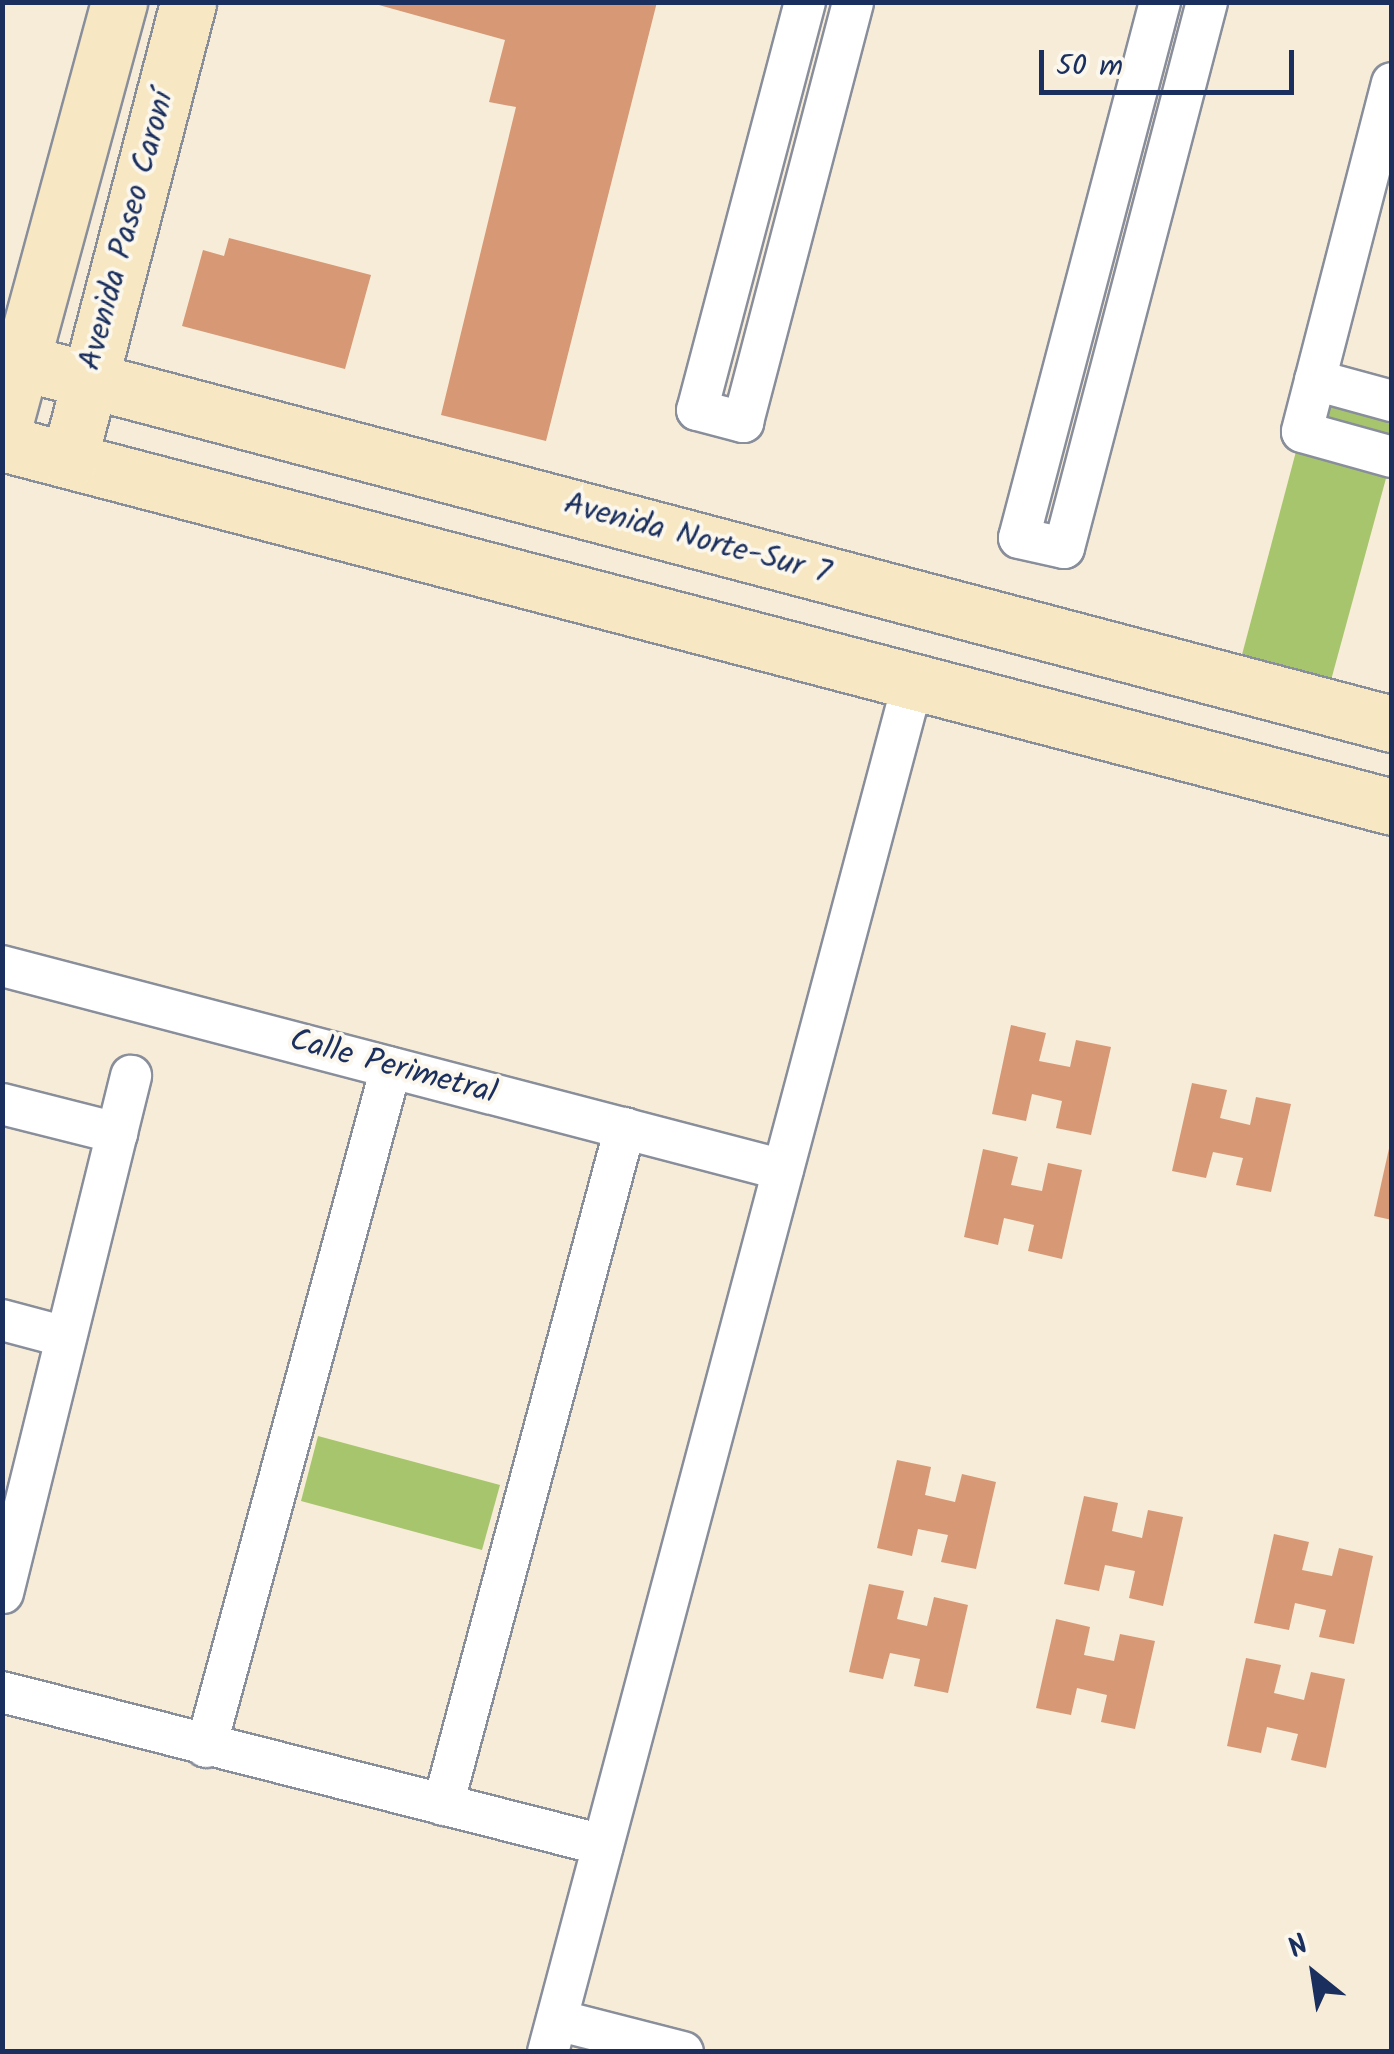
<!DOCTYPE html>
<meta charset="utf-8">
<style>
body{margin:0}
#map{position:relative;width:1394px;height:2054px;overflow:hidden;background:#f7ecd8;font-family:Kalam,sans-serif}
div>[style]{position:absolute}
.green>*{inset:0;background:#a7c56d}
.building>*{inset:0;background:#d69875}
.roads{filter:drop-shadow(2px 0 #898e9b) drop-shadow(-2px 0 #898e9b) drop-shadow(0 2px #898e9b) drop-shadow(0 -2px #898e9b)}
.street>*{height:40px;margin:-20px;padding:0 20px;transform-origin:20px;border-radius:20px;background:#fff}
.secondary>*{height:55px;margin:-27.5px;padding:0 27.5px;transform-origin:27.5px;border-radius:27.5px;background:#f7e8c3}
span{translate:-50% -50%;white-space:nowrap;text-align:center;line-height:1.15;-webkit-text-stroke:8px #fbf7ec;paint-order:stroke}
.street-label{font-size:32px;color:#1b2f5e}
.frame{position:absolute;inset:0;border:5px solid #1b2f5e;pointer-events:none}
.north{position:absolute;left:1264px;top:1924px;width:100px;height:100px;-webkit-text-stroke:8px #fbf7ec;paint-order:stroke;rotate:330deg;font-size:28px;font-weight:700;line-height:40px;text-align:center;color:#1b2f5e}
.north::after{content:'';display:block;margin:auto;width:35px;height:45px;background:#1b2f5e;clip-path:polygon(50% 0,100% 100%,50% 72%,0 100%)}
.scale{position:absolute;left:1039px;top:50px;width:255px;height:45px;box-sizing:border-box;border:5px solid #1b2f5e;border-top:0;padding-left:12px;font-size:30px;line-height:35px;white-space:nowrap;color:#1b2f5e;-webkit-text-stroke:8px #fbf7ec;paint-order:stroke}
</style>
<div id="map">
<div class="green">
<div style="clip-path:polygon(1315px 380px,1391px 401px,1391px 460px,1324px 706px,1235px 681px)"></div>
<div style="clip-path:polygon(318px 1436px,500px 1485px,482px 1550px,301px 1501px)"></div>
</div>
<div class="building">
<div style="clip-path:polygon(368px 2px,657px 2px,546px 441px,441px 415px,516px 107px,489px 102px,505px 40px)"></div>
<div style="clip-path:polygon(229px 238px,371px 275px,345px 369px,182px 326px,203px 250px,224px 256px)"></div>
<div style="clip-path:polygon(1011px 1025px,1046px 1033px,1039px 1061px,1070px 1067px,1076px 1040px,1111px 1047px,1091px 1135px,1056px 1128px,1062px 1101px,1032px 1094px,1026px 1121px,992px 1114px)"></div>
<div style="clip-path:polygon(1192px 1083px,1227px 1090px,1220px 1118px,1250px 1125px,1256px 1097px,1291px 1104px,1271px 1192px,1236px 1185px,1243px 1158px,1213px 1152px,1206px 1178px,1172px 1171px)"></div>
<div style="clip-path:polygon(1390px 1144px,1392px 1144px,1392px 1220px,1374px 1216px)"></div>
<div style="clip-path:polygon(983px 1149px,1018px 1157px,1011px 1185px,1042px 1191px,1048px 1163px,1082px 1170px,1062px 1259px,1028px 1251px,1034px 1225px,1004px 1218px,998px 1245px,964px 1237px)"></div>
<div style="clip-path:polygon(897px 1460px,931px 1467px,925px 1495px,955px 1502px,962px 1474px,996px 1482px,976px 1569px,941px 1562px,948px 1535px,918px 1529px,912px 1556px,877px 1548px)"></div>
<div style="clip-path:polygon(1084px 1496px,1118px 1503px,1112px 1531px,1142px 1538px,1148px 1510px,1183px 1517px,1163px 1606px,1129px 1598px,1135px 1571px,1105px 1565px,1099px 1591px,1064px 1584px)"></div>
<div style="clip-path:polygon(1274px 1534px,1309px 1542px,1302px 1570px,1332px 1576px,1339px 1548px,1373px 1556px,1354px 1644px,1319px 1637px,1326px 1610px,1295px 1603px,1289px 1630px,1254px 1623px)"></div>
<div style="clip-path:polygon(869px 1584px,904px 1591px,897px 1619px,927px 1626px,934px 1597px,968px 1605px,948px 1693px,914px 1686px,920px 1659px,890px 1653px,883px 1679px,849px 1672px)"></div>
<div style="clip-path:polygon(1056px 1619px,1090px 1627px,1084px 1655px,1114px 1661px,1120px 1634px,1155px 1641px,1135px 1729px,1101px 1722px,1107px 1695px,1077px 1688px,1071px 1715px,1036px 1708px)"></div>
<div style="clip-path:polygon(1246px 1658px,1281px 1665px,1274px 1693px,1304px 1700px,1311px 1672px,1345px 1679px,1326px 1768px,1291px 1760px,1298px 1734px,1267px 1727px,1261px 1753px,1227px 1746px)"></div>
</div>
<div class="roads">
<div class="street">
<div style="left:805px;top:2px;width:422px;rotate:104.8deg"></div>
<div style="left:697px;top:410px;width:48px;rotate:14.6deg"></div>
<div style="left:743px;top:422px;width:434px;rotate:-75.3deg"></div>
<div style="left:1160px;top:2px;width:554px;rotate:104.74deg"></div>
<div style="left:1019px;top:538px;width:46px;rotate:12.5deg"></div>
<div style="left:1064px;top:548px;width:564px;rotate:-75.32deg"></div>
<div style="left:1392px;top:83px;width:360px;rotate:104.5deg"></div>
<div style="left:1302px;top:432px;width:93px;rotate:15.5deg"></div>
<div style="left:1315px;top:380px;width:80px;rotate:15.3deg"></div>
<div style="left:2px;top:966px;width:807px;rotate:14.64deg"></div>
<div style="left:2px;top:1104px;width:119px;rotate:14.2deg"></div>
<div style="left:2px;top:1320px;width:66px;rotate:14.9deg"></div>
<div style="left:3px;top:1593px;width:533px;rotate:-76.09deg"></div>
<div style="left:2px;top:1692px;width:620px;rotate:14.28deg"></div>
<div style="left:206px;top:1747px;width:704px;rotate:-74.76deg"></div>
<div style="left:443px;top:1805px;width:701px;rotate:-74.95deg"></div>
<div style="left:557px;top:2020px;width:130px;rotate:14.3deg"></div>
<div style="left:548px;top:2052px;width:1418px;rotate:-75.08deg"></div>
</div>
<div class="secondary">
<div style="left:2px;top:357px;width:1438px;rotate:14.79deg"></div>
<div style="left:2px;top:433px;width:447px;rotate:-74.8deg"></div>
<div style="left:2px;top:443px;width:1437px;rotate:14.67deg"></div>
<div style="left:69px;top:460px;width:473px;rotate:-75.4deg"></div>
</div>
</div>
<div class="street-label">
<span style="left:128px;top:231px;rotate:-75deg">Avenida Paseo Caroní</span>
<span style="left:697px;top:540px;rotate:15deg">Avenida Norte-Sur 7</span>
<span style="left:393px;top:1068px;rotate:15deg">Calle Perimetral</span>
</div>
<div class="frame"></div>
<div class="north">N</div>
<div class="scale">50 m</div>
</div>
